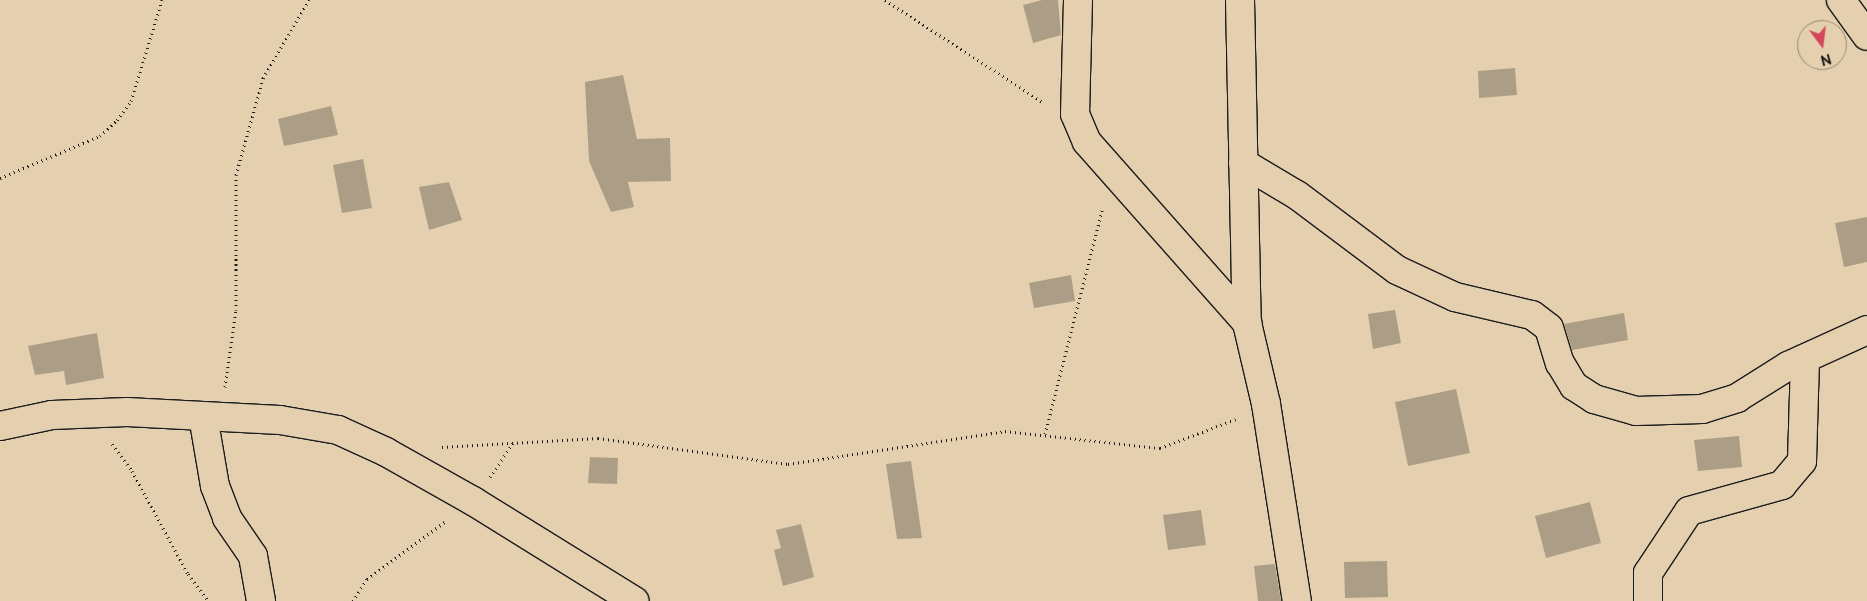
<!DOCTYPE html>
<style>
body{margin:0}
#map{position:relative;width:1867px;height:601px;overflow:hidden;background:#e4d0ae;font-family:"Balsamiq Sans",sans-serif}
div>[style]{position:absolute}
.building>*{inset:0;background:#ac9e86}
.path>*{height:3px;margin-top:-1.5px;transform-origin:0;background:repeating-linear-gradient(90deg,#1c1c1c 0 1px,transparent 0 5px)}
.roads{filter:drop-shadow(1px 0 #1c1c1c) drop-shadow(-1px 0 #1c1c1c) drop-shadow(0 1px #1c1c1c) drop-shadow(0 -1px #1c1c1c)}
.minor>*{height:28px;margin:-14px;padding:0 14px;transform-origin:14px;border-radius:14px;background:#e4d0ae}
span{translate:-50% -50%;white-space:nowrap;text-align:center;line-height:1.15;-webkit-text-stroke:4.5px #e4d0ae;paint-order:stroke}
.north{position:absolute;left:1797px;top:20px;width:50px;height:50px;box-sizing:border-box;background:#e4d0ae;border:1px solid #948874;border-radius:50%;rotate:165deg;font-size:14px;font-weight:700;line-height:20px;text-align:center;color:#1c1c1c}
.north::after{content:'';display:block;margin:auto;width:18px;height:22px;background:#d1495b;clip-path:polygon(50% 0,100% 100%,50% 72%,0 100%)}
</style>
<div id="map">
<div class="building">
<div style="clip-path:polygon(1042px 0,1058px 0,1061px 35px,1033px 43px,1023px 5px)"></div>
<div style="clip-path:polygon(1515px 68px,1517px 95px,1479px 98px,1478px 71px)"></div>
<div style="clip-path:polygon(623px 75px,637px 139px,670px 138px,671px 181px,628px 182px,634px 207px,611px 212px,589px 161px,585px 82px)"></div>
<div style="clip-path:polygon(331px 106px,338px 135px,284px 146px,278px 119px)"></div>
<div style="clip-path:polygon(363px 159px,372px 208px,342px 213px,333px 165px)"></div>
<div style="clip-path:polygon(449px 182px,462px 220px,429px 230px,419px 187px)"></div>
<div style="clip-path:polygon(1867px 217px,1867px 262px,1844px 267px,1835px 223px)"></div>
<div style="clip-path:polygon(1071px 275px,1075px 301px,1034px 308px,1029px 283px)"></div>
<div style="clip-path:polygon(1395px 310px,1401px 343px,1373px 349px,1368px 314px)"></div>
<div style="clip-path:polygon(1624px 313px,1628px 340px,1572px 350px,1564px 324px)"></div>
<div style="clip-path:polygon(97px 333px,104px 378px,66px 385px,64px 371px,35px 375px,28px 346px)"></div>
<div style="clip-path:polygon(1456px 389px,1470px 453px,1408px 466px,1395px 402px)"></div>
<div style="clip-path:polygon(1739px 436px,1742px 467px,1698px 471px,1694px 440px)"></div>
<div style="clip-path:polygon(590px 457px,618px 458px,617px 484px,588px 483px)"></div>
<div style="clip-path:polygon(911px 461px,922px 538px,897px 539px,886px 464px)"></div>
<div style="clip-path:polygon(1590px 502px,1601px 543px,1546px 558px,1535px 516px)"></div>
<div style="clip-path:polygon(1201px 510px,1206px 545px,1168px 550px,1163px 515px)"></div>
<div style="clip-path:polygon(801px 524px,814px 577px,783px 586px,774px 550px,781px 548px,776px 530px)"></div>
<div style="clip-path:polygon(1387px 561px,1388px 597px,1345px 598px,1344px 562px)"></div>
<div style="clip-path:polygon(1275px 564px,1281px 601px,1258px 601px,1254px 566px)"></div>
</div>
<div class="path">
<div style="left:885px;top:0;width:189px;rotate:32.9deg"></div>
<div style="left:0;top:178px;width:108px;rotate:-22.8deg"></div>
<div style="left:100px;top:136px;width:23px;rotate:-43deg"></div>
<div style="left:117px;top:120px;width:24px;rotate:-54deg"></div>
<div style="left:131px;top:101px;width:106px;rotate:-72.9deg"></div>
<div style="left:225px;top:387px;width:78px;rotate:-81.9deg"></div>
<div style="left:236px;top:310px;width:135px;rotate:-90deg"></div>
<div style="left:236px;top:175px;width:101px;rotate:-74.4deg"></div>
<div style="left:263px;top:78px;width:91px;rotate:-59.5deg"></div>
<div style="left:1045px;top:434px;width:234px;rotate:-75.7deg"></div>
<div style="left:112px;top:444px;width:34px;rotate:53deg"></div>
<div style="left:132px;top:471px;width:117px;rotate:61.5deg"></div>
<div style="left:188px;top:574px;width:34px;rotate:53deg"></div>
<div style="left:442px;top:447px;width:156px;rotate:-3.3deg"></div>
<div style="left:598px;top:438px;width:192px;rotate:7.8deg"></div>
<div style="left:788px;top:464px;width:219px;rotate:-8.6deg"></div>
<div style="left:1005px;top:431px;width:156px;rotate:6.3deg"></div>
<div style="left:1160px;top:448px;width:81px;rotate:-20.9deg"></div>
<div style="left:490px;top:477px;width:41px;rotate:-55.9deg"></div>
<div style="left:353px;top:601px;width:26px;rotate:-58deg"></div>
<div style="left:367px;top:579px;width:98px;rotate:-36.3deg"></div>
</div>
<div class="roads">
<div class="minor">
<div style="left:1078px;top:0;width:114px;rotate:91.5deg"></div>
<div style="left:1075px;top:114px;width:30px;rotate:67deg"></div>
<div style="left:1087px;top:142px;width:242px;rotate:48.5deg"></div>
<div style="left:1240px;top:0;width:323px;rotate:88.8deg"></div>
<div style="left:1247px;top:323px;width:83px;rotate:76.8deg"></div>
<div style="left:1266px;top:404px;width:199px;rotate:81.1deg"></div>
<div style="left:1841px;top:0;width:44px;rotate:54.2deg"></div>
<div style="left:1243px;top:163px;width:63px;rotate:30.7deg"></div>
<div style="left:1297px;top:195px;width:125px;rotate:36.9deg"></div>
<div style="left:1397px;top:270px;width:64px;rotate:25deg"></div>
<div style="left:1455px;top:297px;width:79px;rotate:13.2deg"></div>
<div style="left:1532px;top:315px;width:21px;rotate:37deg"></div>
<div style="left:1549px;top:328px;width:37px;rotate:73deg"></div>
<div style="left:1560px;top:363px;width:27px;rotate:59deg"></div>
<div style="left:1574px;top:386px;width:24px;rotate:33deg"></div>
<div style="left:1594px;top:399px;width:44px;rotate:15.9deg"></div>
<div style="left:1636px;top:411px;width:66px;rotate:-1.7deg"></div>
<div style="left:1702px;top:409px;width:37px;rotate:-17deg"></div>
<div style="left:1737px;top:398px;width:60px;rotate:-32.1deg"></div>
<div style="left:1788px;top:366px;width:87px;rotate:-24.5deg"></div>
<div style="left:203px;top:416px;width:71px;rotate:80.3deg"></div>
<div style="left:215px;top:486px;width:34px;rotate:69deg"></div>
<div style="left:227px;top:518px;width:46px;rotate:55.6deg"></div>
<div style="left:253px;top:556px;width:46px;rotate:79.9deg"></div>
<div style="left:0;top:426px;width:53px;rotate:-11.9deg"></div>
<div style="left:52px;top:415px;width:75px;rotate:-2.3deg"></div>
<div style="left:127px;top:412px;width:153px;rotate:3deg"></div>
<div style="left:280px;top:420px;width:59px;rotate:9.8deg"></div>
<div style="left:338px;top:430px;width:53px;rotate:24.6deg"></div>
<div style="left:386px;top:452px;width:100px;rotate:29.4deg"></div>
<div style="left:473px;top:501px;width:190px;rotate:31.8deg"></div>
<div style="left:1648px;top:601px;width:28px;rotate:-90deg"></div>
<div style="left:1648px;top:573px;width:74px;rotate:-56.5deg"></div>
<div style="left:1689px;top:511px;width:97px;rotate:-15.6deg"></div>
<div style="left:1782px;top:485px;width:31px;rotate:-50deg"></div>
<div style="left:1802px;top:461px;width:102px;rotate:-88.3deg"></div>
</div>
</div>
<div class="north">N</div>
</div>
